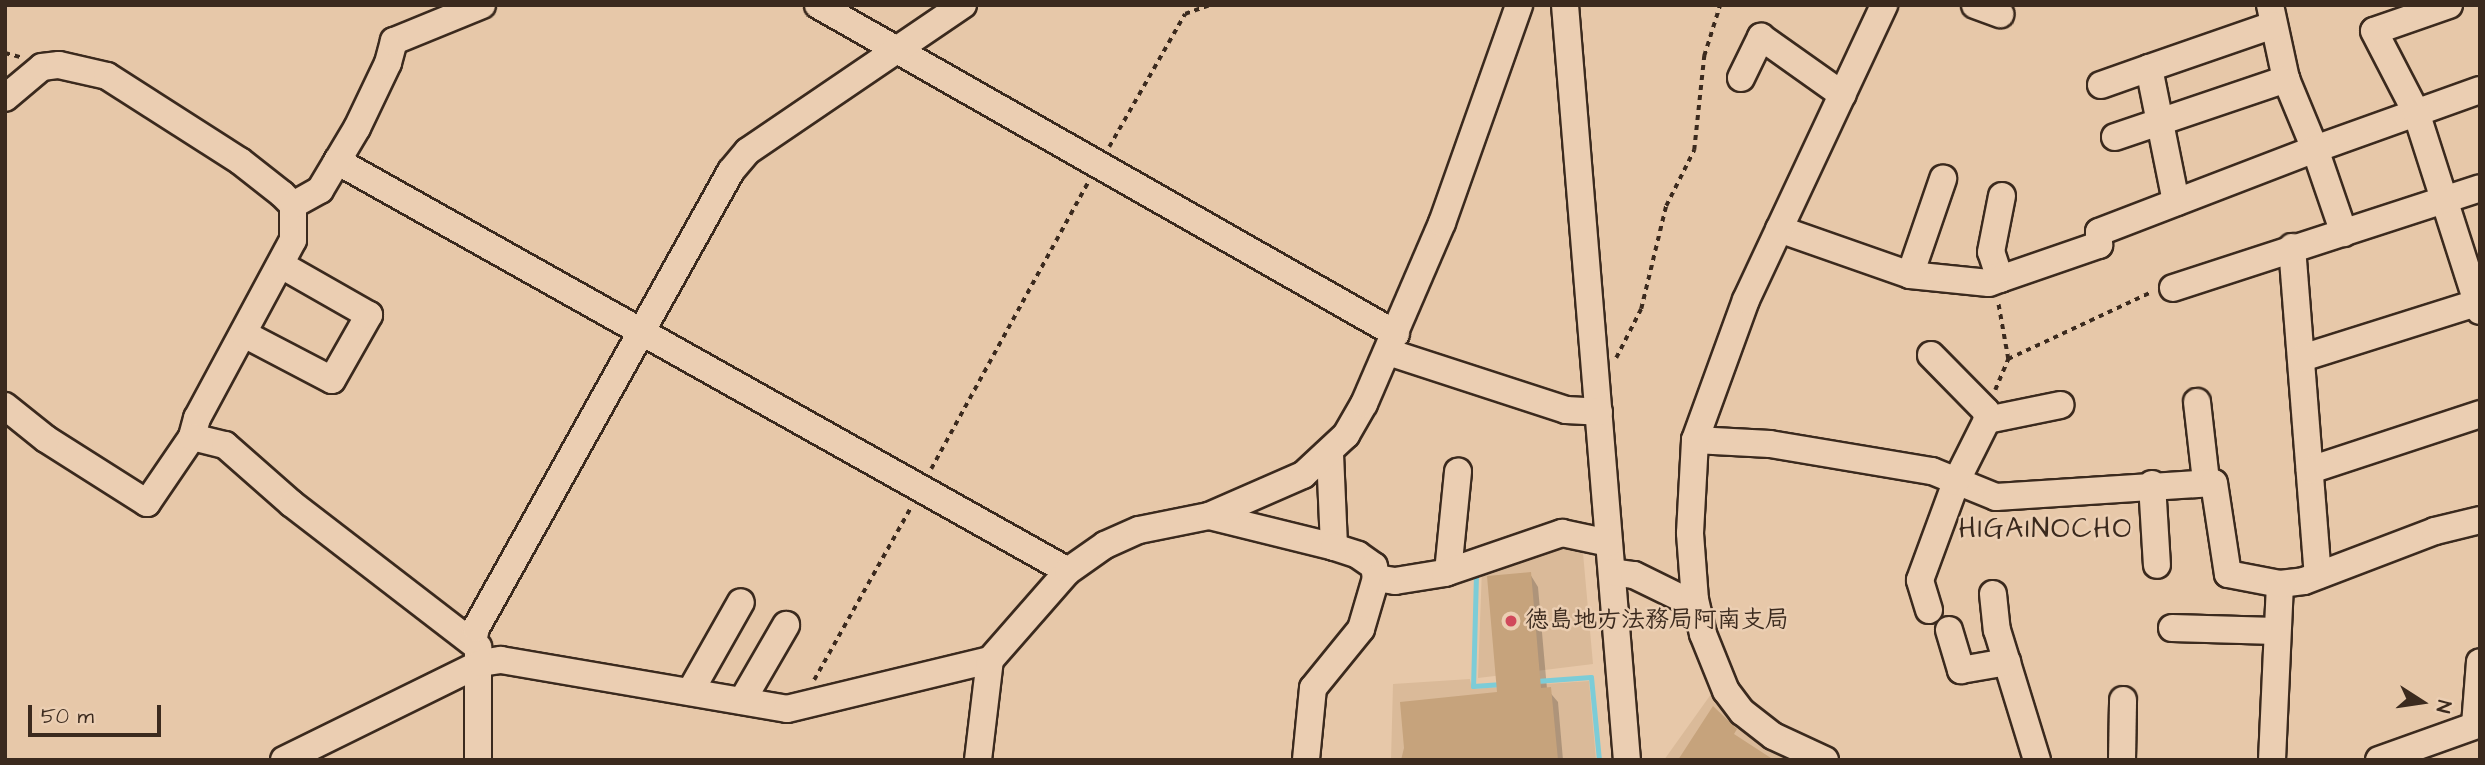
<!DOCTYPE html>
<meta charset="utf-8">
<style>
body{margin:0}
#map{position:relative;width:2485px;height:765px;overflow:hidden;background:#e7c8a9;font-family:"Architects Daughter","Klee One",sans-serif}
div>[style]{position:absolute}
.built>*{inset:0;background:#daba99}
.shadow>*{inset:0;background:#0003}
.stream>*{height:5px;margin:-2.5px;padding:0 2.5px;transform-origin:2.5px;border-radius:2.5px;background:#7cccd7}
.building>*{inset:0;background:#c6a37c}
.path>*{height:3.5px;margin-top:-1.75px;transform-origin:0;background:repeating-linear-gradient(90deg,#3b2a1e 0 5px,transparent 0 10px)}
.roads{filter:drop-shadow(2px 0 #3b2a1e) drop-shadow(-2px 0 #3b2a1e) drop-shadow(0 2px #3b2a1e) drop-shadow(0 -2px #3b2a1e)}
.minor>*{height:26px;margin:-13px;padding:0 13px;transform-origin:13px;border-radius:13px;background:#ebceb2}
.dots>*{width:19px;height:19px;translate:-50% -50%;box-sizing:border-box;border:4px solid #ebceb2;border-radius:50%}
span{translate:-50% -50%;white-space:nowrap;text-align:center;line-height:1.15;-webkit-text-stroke:5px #ebceb2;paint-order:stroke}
.poi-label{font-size:24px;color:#3b2a1e;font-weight:700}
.left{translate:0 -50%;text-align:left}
.quarter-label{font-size:28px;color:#3b2a1e;letter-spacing:2px}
.frame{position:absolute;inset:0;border:7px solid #3b2a1e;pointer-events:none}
.north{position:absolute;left:2387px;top:667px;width:70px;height:70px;-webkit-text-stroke:5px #ebceb2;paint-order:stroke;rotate:102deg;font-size:19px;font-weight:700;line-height:28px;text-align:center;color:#3b2a1e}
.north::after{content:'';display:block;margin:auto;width:24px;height:32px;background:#3b2a1e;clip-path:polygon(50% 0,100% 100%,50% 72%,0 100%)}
.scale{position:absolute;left:28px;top:705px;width:133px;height:32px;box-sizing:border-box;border:4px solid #3b2a1e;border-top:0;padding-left:9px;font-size:21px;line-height:24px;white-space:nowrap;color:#3b2a1e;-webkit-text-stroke:5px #ebceb2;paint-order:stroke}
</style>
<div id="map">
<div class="built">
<div style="clip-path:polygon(1564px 539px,1582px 542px,1593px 664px,1478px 678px,1482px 568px)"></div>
<div style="clip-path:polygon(1470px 679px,1472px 689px,1589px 681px,1596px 760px,1391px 760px,1393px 684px)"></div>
<div style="clip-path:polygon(1714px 690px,1802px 760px,1664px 760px)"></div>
</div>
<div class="shadow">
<div style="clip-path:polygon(1530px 574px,1538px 587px,1547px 689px,1558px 702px,1563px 760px,1403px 760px,1499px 694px)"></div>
</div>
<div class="stream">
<div style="left:1476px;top:574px;width:112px;rotate:91.5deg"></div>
<div style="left:1473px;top:686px;width:29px;rotate:-4deg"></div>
<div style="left:1536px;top:681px;width:55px;rotate:-4.2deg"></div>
<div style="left:1591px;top:677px;width:83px;rotate:84.5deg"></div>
</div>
<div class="building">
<div style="clip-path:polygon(1531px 572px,1541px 688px,1551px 687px,1558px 760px,1401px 760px,1404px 748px,1400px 702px,1497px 692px,1487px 576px)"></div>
<div style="clip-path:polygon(1713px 706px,1737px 729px,1734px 734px,1774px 760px,1678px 760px)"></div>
</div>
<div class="path">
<div style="left:5px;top:53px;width:16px;rotate:15deg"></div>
<div style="left:1109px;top:147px;width:153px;rotate:-60.3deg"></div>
<div style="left:1185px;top:14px;width:27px;rotate:-20deg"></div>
<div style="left:1616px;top:358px;width:55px;rotate:-63deg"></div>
<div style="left:1641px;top:309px;width:106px;rotate:-76.4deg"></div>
<div style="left:1666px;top:206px;width:63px;rotate:-63.4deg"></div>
<div style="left:1694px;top:150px;width:95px;rotate:-83.9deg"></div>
<div style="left:1704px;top:56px;width:53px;rotate:-72.6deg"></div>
<div style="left:2008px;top:359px;width:159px;rotate:-25deg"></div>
<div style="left:1995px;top:390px;width:34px;rotate:-67deg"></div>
<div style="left:2008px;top:359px;width:57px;rotate:-100.1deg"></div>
<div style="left:931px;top:469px;width:328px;rotate:-61.3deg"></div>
<div style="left:814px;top:680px;width:198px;rotate:-60.7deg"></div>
</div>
<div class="roads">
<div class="minor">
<div style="left:818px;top:5px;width:665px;rotate:29.65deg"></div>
<div style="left:1565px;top:5px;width:758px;rotate:85.31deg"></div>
<div style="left:1975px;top:5px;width:27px;rotate:20deg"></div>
<div style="left:2270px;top:5px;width:76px;rotate:77.8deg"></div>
<div style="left:2286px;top:79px;width:76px;rotate:67.5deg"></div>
<div style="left:2315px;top:149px;width:175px;rotate:-19.7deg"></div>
<div style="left:2449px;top:5px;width:79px;rotate:160.9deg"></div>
<div style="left:2374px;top:31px;width:91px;rotate:62.6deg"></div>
<div style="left:2416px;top:112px;width:209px;rotate:72.2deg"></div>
<div style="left:2149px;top:68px;width:131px;rotate:-19.1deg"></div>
<div style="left:1741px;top:78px;width:46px;rotate:-64deg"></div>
<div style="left:1761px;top:37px;width:100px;rotate:35.3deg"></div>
<div style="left:2101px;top:85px;width:51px;rotate:-19.5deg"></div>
<div style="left:2149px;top:68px;width:137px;rotate:78.6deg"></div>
<div style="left:5px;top:98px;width:48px;rotate:-40deg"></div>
<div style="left:42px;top:67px;width:17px;rotate:-7deg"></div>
<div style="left:59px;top:65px;width:49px;rotate:12.9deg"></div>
<div style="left:107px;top:76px;width:158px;rotate:32.6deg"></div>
<div style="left:240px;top:161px;width:53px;rotate:38.2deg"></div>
<div style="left:282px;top:194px;width:16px;rotate:45deg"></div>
<div style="left:293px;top:205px;width:35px;rotate:90deg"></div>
<div style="left:293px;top:240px;width:202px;rotate:118.3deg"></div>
<div style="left:197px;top:418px;width:20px;rotate:105deg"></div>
<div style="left:192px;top:437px;width:80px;rotate:124.3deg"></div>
<div style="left:147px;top:503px;width:120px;rotate:-147.6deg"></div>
<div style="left:46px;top:439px;width:53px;rotate:-141.2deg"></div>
<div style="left:2115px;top:137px;width:181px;rotate:-18.7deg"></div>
<div style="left:337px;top:161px;width:838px;rotate:29.29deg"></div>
<div style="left:293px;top:205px;width:31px;rotate:-29deg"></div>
<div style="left:320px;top:190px;width:72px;rotate:-59.2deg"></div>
<div style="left:357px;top:128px;width:72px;rotate:-64.5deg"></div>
<div style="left:388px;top:63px;width:23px;rotate:-75deg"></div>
<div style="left:394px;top:41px;width:95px;rotate:-22.2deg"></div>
<div style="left:1779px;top:229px;width:139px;rotate:19.3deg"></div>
<div style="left:1910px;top:275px;width:79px;rotate:5.8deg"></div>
<div style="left:1989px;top:283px;width:12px;rotate:-20deg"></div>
<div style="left:2000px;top:279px;width:28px;rotate:-108deg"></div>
<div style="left:1991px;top:252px;width:57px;rotate:-78.9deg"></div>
<div style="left:2292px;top:247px;width:329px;rotate:85.5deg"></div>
<div style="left:1910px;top:275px;width:102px;rotate:-71deg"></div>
<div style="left:2000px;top:279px;width:105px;rotate:-19deg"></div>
<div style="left:2099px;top:245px;width:13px;rotate:-90deg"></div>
<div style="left:2099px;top:232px;width:231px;rotate:-21deg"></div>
<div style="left:2315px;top:149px;width:89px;rotate:71deg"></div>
<div style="left:2173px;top:288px;width:323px;rotate:-18deg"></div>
<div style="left:244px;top:334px;width:99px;rotate:27.6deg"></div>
<div style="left:332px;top:380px;width:75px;rotate:-60.4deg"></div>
<div style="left:369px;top:315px;width:99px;rotate:-150.3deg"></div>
<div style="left:1388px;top:352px;width:187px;rotate:18deg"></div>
<div style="left:1566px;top:410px;width:33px;rotate:3deg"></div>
<div style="left:1931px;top:355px;width:78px;rotate:45.5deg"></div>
<div style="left:1986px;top:411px;width:9px;rotate:84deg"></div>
<div style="left:1987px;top:420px;width:75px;rotate:-11.6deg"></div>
<div style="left:2302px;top:358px;width:187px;rotate:-17.5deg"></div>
<div style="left:2197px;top:402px;width:80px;rotate:83.5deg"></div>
<div style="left:192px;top:437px;width:34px;rotate:14deg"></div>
<div style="left:225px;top:445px;width:89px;rotate:41.4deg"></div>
<div style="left:292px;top:504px;width:235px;rotate:37.6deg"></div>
<div style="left:478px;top:647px;width:113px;rotate:90deg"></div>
<div style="left:1695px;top:440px;width:75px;rotate:3.1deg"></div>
<div style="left:1770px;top:444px;width:164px;rotate:9.5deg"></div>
<div style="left:1932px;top:471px;width:69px;rotate:22.1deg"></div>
<div style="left:1996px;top:497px;width:218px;rotate:-3.7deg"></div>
<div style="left:2214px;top:483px;width:92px;rotate:81.3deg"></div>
<div style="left:2228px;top:574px;width:53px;rotate:10.9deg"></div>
<div style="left:1330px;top:454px;width:93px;rotate:87.5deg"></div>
<div style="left:2310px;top:470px;width:179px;rotate:-18.2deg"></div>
<div style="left:2152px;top:484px;width:81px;rotate:86.5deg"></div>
<div style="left:1209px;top:516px;width:129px;rotate:13.9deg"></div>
<div style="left:1334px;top:547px;width:25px;rotate:18deg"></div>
<div style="left:1358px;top:555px;width:19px;rotate:35deg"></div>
<div style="left:1374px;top:566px;width:12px;rotate:81deg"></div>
<div style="left:1376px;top:578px;width:53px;rotate:106.4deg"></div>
<div style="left:1361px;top:629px;width:76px;rotate:129.1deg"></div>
<div style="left:1313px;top:688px;width:72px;rotate:95.6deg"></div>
<div style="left:1448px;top:572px;width:101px;rotate:-84.3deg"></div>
<div style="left:1612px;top:572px;width:22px;rotate:8deg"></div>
<div style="left:1634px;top:575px;width:52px;rotate:26.1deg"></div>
<div style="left:1681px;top:598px;width:14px;rotate:8deg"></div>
<div style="left:1376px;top:578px;width:19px;rotate:9deg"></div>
<div style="left:1395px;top:581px;width:51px;rotate:-9.1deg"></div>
<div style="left:1445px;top:573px;width:124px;rotate:-18.9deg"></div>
<div style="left:1562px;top:533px;width:48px;rotate:12deg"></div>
<div style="left:1993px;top:594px;width:36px;rotate:84deg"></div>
<div style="left:1997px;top:630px;width:136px;rotate:72.9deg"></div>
<div style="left:1929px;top:610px;width:31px;rotate:-107deg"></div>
<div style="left:1920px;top:580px;width:104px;rotate:-69.8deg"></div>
<div style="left:1956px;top:482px;width:69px;rotate:-63.4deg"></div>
<div style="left:2172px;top:628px;width:104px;rotate:1.7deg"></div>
<div style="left:1949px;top:630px;width:42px;rotate:73.3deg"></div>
<div style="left:1961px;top:670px;width:47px;rotate:-9.9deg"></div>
<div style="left:473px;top:642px;width:14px;rotate:-78deg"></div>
<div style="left:476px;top:628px;width:523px;rotate:-60.84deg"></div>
<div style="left:731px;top:171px;width:26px;rotate:-50deg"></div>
<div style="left:748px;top:151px;width:260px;rotate:-34.2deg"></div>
<div style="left:690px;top:692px;width:103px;rotate:-60.5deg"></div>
<div style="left:742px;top:701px;width:88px;rotate:-59.9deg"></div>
<div style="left:2475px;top:725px;width:63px;rotate:-85.5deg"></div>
<div style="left:284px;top:760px;width:220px;rotate:-26.2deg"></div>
<div style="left:481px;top:663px;width:20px;rotate:-9deg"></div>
<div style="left:501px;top:660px;width:290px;rotate:9.7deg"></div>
<div style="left:787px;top:709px;width:209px;rotate:-13.6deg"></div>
<div style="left:978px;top:760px;width:101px;rotate:-83.2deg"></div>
<div style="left:990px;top:660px;width:118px;rotate:-48.8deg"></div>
<div style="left:1068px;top:571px;width:45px;rotate:-35.1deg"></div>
<div style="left:1105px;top:545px;width:37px;rotate:-24deg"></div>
<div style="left:1139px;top:530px;width:71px;rotate:-11.3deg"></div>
<div style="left:1209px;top:516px;width:103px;rotate:-23.6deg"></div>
<div style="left:1303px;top:475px;width:59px;rotate:-42.9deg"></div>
<div style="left:1346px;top:435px;width:36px;rotate:-60deg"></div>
<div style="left:1364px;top:404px;width:197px;rotate:-66.7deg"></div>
<div style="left:1442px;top:223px;width:231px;rotate:-70.5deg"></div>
<div style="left:1825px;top:760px;width:57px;rotate:-155.2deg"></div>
<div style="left:1773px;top:736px;width:39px;rotate:-142deg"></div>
<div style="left:1742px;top:712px;width:26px;rotate:-127deg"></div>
<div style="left:1726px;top:691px;width:61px;rotate:-112deg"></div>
<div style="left:1703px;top:634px;width:35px;rotate:-103deg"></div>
<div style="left:1695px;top:600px;width:67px;rotate:-94.3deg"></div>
<div style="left:1690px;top:533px;width:93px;rotate:-86.9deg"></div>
<div style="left:1695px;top:440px;width:149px;rotate:-70deg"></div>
<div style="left:1746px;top:300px;width:326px;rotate:-64.9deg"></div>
<div style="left:2122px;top:760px;width:60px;rotate:-89deg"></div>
<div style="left:2272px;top:760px;width:176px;rotate:-87.4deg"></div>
<div style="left:2280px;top:584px;width:24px;rotate:-7deg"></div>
<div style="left:2304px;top:581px;width:140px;rotate:-20.9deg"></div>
<div style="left:2435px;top:531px;width:46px;rotate:-13.7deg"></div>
<div style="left:2379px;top:760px;width:107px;rotate:-19.6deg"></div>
</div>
</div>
<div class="dots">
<div style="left:1511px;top:621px;background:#d1495b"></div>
</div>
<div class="poi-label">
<span class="left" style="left:1525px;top:621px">徳島地方法務局阿南支局</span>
</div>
<div class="quarter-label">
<span style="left:2046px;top:529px">HIGAINOCHO</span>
</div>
<div class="frame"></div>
<div class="north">N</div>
<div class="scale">50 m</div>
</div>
